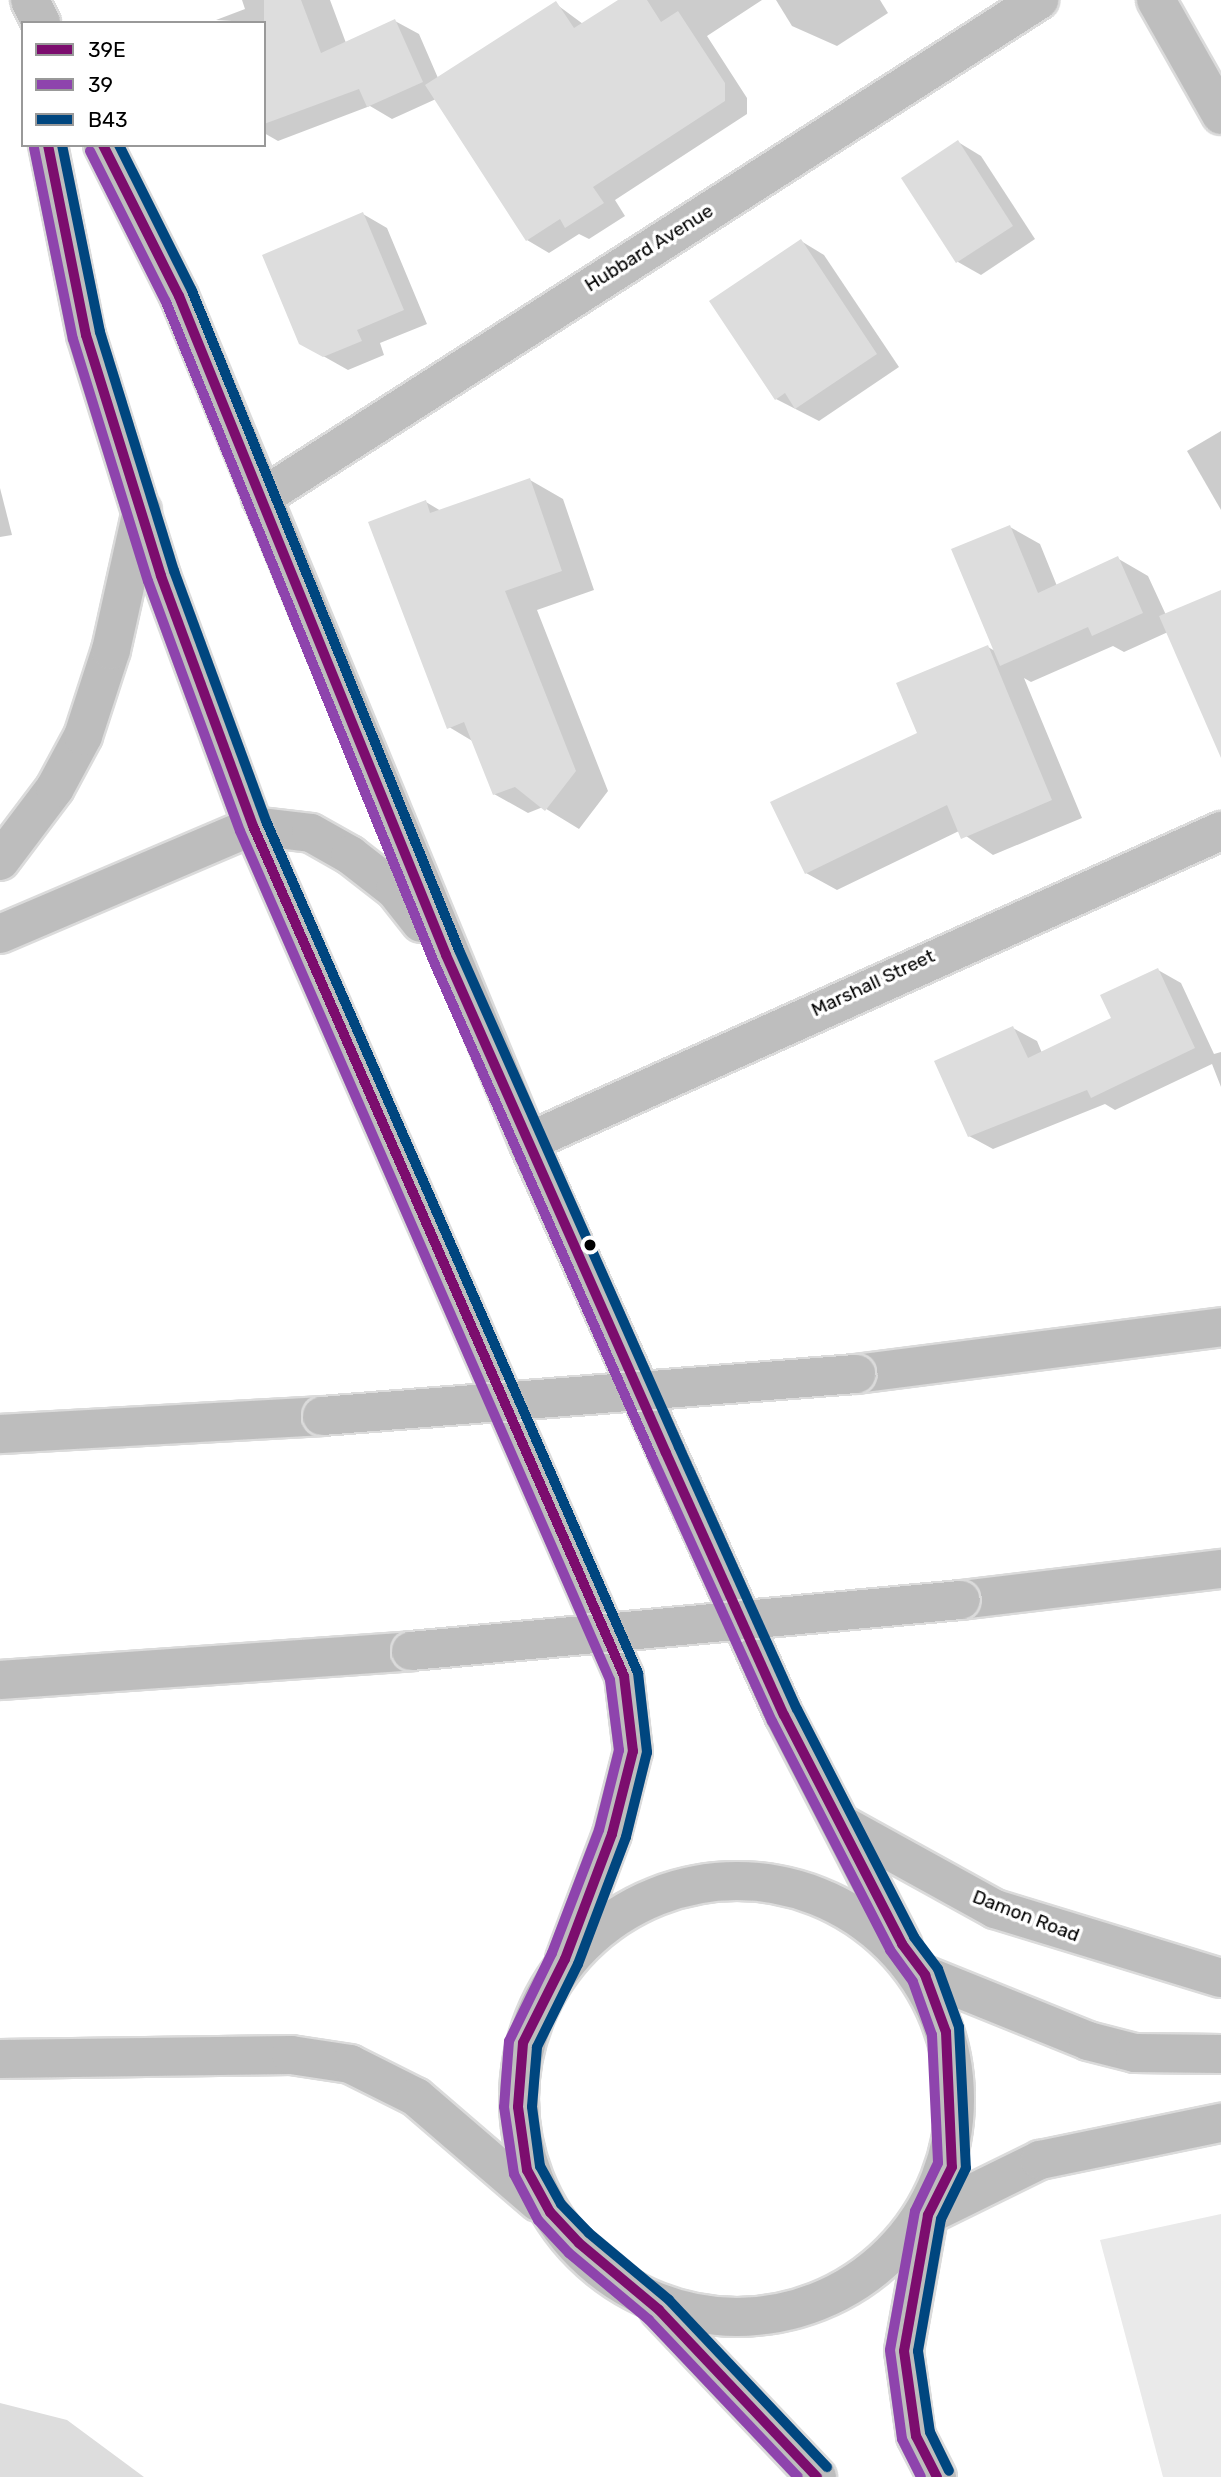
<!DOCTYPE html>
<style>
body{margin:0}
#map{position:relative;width:1221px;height:2477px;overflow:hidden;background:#fff;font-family:Rubik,sans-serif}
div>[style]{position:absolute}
.green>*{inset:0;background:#eaeaea}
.shadow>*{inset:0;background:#0003}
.building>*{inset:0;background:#ddd}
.roads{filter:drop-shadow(2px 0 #dbdbdb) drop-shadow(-2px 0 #dbdbdb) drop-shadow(0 2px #dbdbdb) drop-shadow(0 -2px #dbdbdb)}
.street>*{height:38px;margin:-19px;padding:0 19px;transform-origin:19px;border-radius:19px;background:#bebebe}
.primary>*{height:38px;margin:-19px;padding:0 19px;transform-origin:19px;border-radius:19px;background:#bdbdbd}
.highway>*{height:38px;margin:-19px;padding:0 19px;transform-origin:19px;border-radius:19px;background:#bdbdbd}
.highway>.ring{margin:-19px;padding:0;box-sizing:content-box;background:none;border:38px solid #bdbdbd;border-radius:50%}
.bridges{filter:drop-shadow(2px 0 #dbdbdb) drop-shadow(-2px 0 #dbdbdb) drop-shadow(0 2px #dbdbdb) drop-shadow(0 -2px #dbdbdb)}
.highway-bridge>*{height:38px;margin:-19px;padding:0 19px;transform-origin:19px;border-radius:19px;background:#bdbdbd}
.bus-1>*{height:10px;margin:-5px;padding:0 5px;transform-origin:5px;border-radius:5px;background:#7c0d6e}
.bus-2>*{height:10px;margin:-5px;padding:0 5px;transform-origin:5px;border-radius:5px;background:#8e44ad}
.bus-3>*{height:10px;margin:-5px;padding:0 5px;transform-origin:5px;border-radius:5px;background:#00467f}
.dots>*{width:19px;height:19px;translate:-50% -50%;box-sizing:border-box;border:4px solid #fff;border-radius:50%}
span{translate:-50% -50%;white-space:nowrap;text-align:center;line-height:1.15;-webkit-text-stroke:7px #fff;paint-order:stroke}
.street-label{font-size:19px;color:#000}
.legend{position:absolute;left:21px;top:21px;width:245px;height:126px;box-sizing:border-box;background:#fff;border:2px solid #999;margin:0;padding:9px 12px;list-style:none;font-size:21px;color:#000}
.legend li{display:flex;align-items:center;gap:14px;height:35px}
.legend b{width:35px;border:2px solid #999}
</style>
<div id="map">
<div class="green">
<div style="clip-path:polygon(1221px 2214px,1221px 2477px,1163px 2477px,1100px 2240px)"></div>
</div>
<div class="shadow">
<div style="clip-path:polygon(242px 0,330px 0,346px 43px,395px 21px,419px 34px,438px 78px,556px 4px,583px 24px,621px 0,762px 0,707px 36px,747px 98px,747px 114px,615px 200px,625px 216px,589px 239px,579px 234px,549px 253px,527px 240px,436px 99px,392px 119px,370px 106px,278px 141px,264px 133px,264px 23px,216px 20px,245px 9px)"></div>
<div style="clip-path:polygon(776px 0,880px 0,888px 13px,837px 46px,792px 26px)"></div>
<div style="clip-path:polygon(958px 142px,981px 156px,1035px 239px,981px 275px,958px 262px)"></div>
<div style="clip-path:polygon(363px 214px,387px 228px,427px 324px,380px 343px,384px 355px,348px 370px,300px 343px)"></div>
<div style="clip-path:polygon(801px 241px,824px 255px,899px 367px,819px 421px,776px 399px)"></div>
<div style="clip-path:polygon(1221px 431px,1221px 510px,1187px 451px)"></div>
<div style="clip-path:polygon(530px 480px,563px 499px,594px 590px,537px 610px,608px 791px,579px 829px,543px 807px,528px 813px,494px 794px,474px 742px,449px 727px,426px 502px,441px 511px)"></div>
<div style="clip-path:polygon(0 488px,12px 535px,0 537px)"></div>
<div style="clip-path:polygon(1010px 527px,1040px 544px,1057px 586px,1117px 558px,1148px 576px,1166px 615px,1221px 592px,1221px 737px,1168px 632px,1124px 652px,1113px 646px,1031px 682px,1024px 678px,1082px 818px,993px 855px,959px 831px,837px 890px,806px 873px,988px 647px,995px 651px)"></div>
<div style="clip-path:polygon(1158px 970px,1181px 983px,1214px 1054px,1221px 1052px,1221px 1087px,1212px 1064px,1115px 1110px,1105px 1104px,993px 1149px,969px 1136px,1013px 1028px,1037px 1041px,1042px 1053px,1113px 1019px)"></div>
</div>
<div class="building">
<div style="clip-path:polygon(264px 0,301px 0,321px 53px,395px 19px,423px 82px,367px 107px,359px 89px,264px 124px)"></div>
<div style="clip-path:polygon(618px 0,647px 0,661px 22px,678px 11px,725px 83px,725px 101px,593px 187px,604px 203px,565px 228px,560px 219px,526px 241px,425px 85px,556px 1px,574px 28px)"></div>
<div style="clip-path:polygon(958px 140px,1013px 226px,956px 263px,901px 178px)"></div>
<div style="clip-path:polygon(363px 212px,404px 310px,357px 330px,362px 341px,323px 357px,299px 344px,262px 255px)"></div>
<div style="clip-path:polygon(801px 239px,877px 354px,795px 409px,785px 393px,775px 400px,709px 301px)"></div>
<div style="clip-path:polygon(530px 478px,562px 571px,505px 591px,576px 771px,545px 811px,515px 787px,493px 795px,464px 722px,447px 729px,368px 522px,426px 500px,430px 513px)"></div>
<div style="clip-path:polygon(1010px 525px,1038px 593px,1118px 556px,1143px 613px,1092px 636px,1088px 627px,1000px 666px,951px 549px)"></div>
<div style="clip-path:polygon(1221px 590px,1221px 758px,1159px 616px)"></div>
<div style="clip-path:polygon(988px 645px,1052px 800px,961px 839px,947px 805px,805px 874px,770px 802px,917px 733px,896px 683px)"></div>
<div style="clip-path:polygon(1158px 968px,1195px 1048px,1091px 1098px,1087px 1090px,968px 1137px,934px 1061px,1013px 1026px,1028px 1058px,1111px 1018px,1100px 995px)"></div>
<div style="clip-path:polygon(0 2403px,67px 2420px,144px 2477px,0 2477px)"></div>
</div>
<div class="roads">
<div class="street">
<div style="left:1156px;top:0;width:132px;rotate:60.5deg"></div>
<div style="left:261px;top:498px;width:924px;rotate:-32.62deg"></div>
<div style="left:528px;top:1142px;width:760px;rotate:-24.17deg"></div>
</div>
<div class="primary">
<div style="left:843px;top:1825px;width:174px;rotate:28.9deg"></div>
<div style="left:995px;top:1909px;width:236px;rotate:17deg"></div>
<div style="left:925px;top:1975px;width:176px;rotate:22deg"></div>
<div style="left:1088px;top:2041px;width:49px;rotate:14.3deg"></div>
<div style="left:1135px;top:2053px;width:86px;rotate:0.7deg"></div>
<div style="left:928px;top:2215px;width:125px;rotate:-26.2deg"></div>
<div style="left:1040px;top:2160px;width:185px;rotate:-11.6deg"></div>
</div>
<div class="highway">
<div style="left:30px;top:0;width:25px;rotate:64deg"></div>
<div style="left:48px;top:145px;width:194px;rotate:78.7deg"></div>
<div style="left:86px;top:335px;width:252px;rotate:72.7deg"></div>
<div style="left:161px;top:576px;width:266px;rotate:69.8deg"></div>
<div style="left:253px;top:826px;width:927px;rotate:66.42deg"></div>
<div style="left:624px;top:1676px;width:76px;rotate:83.2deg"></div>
<div style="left:633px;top:1751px;width:86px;rotate:104.2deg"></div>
<div style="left:612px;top:1834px;width:134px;rotate:110.6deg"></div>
<div style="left:103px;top:145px;width:169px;rotate:63.3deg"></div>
<div style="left:179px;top:296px;width:915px;rotate:67.58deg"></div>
<div style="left:528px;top:1142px;width:628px;rotate:65.93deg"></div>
<div style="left:784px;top:1715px;width:258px;rotate:62.7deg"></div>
<div style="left:0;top:861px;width:91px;rotate:-53deg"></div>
<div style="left:55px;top:788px;width:59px;rotate:-61.7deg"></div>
<div style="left:83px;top:736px;width:90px;rotate:-72deg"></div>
<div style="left:111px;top:650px;width:143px;rotate:-77.5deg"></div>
<div style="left:0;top:934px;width:275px;rotate:-23.1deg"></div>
<div style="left:253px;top:826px;width:58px;rotate:6.9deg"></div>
<div style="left:311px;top:833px;width:45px;rotate:29.4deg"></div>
<div style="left:350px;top:855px;width:57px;rotate:37.9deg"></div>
<div style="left:395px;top:890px;width:42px;rotate:51.8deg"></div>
<div style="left:856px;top:1374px;width:368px;rotate:-7.3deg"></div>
<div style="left:0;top:1434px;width:323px;rotate:-3.2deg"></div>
<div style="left:961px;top:1600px;width:262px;rotate:-6.8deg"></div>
<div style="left:0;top:1680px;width:412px;rotate:-4deg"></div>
<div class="ring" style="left:519px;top:1881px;width:398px;height:398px"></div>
<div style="left:0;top:2059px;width:291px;rotate:-0.8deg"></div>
<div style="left:291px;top:2055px;width:60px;rotate:8.7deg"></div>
<div style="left:350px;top:2064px;width:74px;rotate:26.6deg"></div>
<div style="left:416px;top:2097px;width:161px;rotate:40.7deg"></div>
<div style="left:928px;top:2217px;width:136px;rotate:100.2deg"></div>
<div style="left:904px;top:2351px;width:86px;rotate:82deg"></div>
<div style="left:916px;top:2436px;width:46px;rotate:62.9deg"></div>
<div style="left:659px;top:2310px;width:230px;rotate:46.6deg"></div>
</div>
</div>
<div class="bridges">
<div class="highway-bridge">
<div style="left:322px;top:1416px;width:536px;rotate:-4.5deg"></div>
<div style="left:411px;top:1651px;width:552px;rotate:-5.3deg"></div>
</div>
</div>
<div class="bus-1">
<div style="left:48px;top:145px;width:194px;rotate:78.7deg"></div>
<div style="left:86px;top:335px;width:252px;rotate:72.7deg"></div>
<div style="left:161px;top:576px;width:266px;rotate:69.8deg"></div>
<div style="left:253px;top:826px;width:927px;rotate:66.42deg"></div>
<div style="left:624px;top:1676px;width:76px;rotate:83.2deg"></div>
<div style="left:633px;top:1751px;width:86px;rotate:104.2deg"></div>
<div style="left:612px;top:1834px;width:134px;rotate:110.6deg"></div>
<div style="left:565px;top:1959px;width:94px;rotate:116.6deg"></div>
<div style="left:523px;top:2043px;width:64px;rotate:94.5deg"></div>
<div style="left:518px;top:2107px;width:64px;rotate:81.9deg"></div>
<div style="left:527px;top:2170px;width:48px;rotate:61.3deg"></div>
<div style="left:550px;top:2212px;width:42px;rotate:46.9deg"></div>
<div style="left:579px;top:2243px;width:104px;rotate:39.9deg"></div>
<div style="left:659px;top:2310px;width:230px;rotate:46.6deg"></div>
<div style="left:103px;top:145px;width:169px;rotate:63.3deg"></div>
<div style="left:179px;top:296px;width:711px;rotate:67.94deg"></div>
<div style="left:446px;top:955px;width:544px;rotate:66.17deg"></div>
<div style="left:666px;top:1453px;width:287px;rotate:65.8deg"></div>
<div style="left:784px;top:1715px;width:258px;rotate:62.7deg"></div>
<div style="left:902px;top:1944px;width:39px;rotate:53deg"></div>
<div style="left:925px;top:1975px;width:61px;rotate:69.8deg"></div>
<div style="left:946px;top:2032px;width:135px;rotate:87.5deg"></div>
<div style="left:952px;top:2167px;width:54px;rotate:116.6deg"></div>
<div style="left:928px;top:2215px;width:138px;rotate:100deg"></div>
<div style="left:904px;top:2351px;width:86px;rotate:82deg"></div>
<div style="left:916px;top:2436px;width:46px;rotate:62.9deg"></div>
</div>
<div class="bus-2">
<div style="left:34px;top:148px;width:195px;rotate:78.5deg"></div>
<div style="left:73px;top:339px;width:253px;rotate:72.8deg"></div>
<div style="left:148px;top:581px;width:266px;rotate:69.8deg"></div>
<div style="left:240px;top:831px;width:926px;rotate:66.45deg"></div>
<div style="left:610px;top:1680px;width:71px;rotate:82.7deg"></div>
<div style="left:619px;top:1750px;width:82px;rotate:104deg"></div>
<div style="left:599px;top:1830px;width:132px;rotate:110.9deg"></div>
<div style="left:552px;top:1953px;width:98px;rotate:116deg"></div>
<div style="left:509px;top:2041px;width:66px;rotate:94.3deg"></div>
<div style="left:504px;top:2107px;width:68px;rotate:81.5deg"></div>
<div style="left:514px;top:2174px;width:52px;rotate:62.4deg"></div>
<div style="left:538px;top:2220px;width:45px;rotate:46.8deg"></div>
<div style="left:569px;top:2253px;width:104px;rotate:39.9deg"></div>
<div style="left:649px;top:2320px;width:216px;rotate:46.5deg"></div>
<div style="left:90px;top:151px;width:169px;rotate:63.3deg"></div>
<div style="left:166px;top:302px;width:710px;rotate:67.91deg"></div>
<div style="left:433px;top:960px;width:545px;rotate:66.21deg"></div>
<div style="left:653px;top:1459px;width:288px;rotate:65.6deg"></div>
<div style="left:772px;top:1721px;width:258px;rotate:62.7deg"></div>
<div style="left:890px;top:1950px;width:39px;rotate:54deg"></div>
<div style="left:913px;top:1982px;width:56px;rotate:70.3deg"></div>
<div style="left:932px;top:2035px;width:128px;rotate:87.3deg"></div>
<div style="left:938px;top:2163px;width:53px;rotate:115.6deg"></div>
<div style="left:915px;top:2211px;width:141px;rotate:100.2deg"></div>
<div style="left:890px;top:2350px;width:90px;rotate:82.3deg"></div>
<div style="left:902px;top:2439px;width:42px;rotate:63.4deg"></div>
</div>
<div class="bus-3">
<div style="left:62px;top:145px;width:191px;rotate:78.5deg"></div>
<div style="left:100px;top:332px;width:250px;rotate:72.8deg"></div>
<div style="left:174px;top:571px;width:266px;rotate:69.8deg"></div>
<div style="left:266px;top:821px;width:930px;rotate:66.41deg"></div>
<div style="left:638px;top:1673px;width:80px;rotate:83.5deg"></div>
<div style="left:647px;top:1752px;width:88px;rotate:103.9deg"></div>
<div style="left:626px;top:1837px;width:136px;rotate:110.7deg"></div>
<div style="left:578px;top:1964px;width:93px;rotate:116.3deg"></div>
<div style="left:537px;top:2047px;width:60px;rotate:94.8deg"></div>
<div style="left:532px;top:2107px;width:60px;rotate:82.3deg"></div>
<div style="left:540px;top:2166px;width:43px;rotate:61.1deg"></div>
<div style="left:561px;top:2204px;width:40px;rotate:46deg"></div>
<div style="left:589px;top:2233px;width:104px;rotate:39.9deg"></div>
<div style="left:669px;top:2300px;width:230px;rotate:46.6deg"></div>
<div style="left:119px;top:145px;width:163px;rotate:63.4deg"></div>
<div style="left:192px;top:291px;width:711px;rotate:67.94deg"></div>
<div style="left:459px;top:950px;width:544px;rotate:66.12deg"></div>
<div style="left:679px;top:1447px;width:287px;rotate:65.8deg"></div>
<div style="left:797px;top:1709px;width:256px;rotate:62.8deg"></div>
<div style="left:914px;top:1937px;width:40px;rotate:53deg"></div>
<div style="left:938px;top:1969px;width:62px;rotate:70.1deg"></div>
<div style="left:959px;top:2027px;width:141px;rotate:87.2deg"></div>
<div style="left:966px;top:2168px;width:57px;rotate:116.1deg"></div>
<div style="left:941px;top:2219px;width:134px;rotate:99.9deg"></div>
<div style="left:918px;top:2351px;width:82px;rotate:81.6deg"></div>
<div style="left:930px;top:2432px;width:43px;rotate:64deg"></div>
</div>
<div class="dots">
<div style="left:590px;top:1245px;background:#000"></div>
</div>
<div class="street-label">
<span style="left:649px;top:248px;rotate:-32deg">Hubbard Avenue</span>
<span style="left:873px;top:983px;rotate:-25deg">Marshall Street</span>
<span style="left:1026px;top:1916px;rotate:21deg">Damon Road</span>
</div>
<ul class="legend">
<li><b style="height:9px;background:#7c0d6e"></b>39E</li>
<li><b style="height:9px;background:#8e44ad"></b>39</li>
<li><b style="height:9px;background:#00467f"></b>B43</li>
</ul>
</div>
